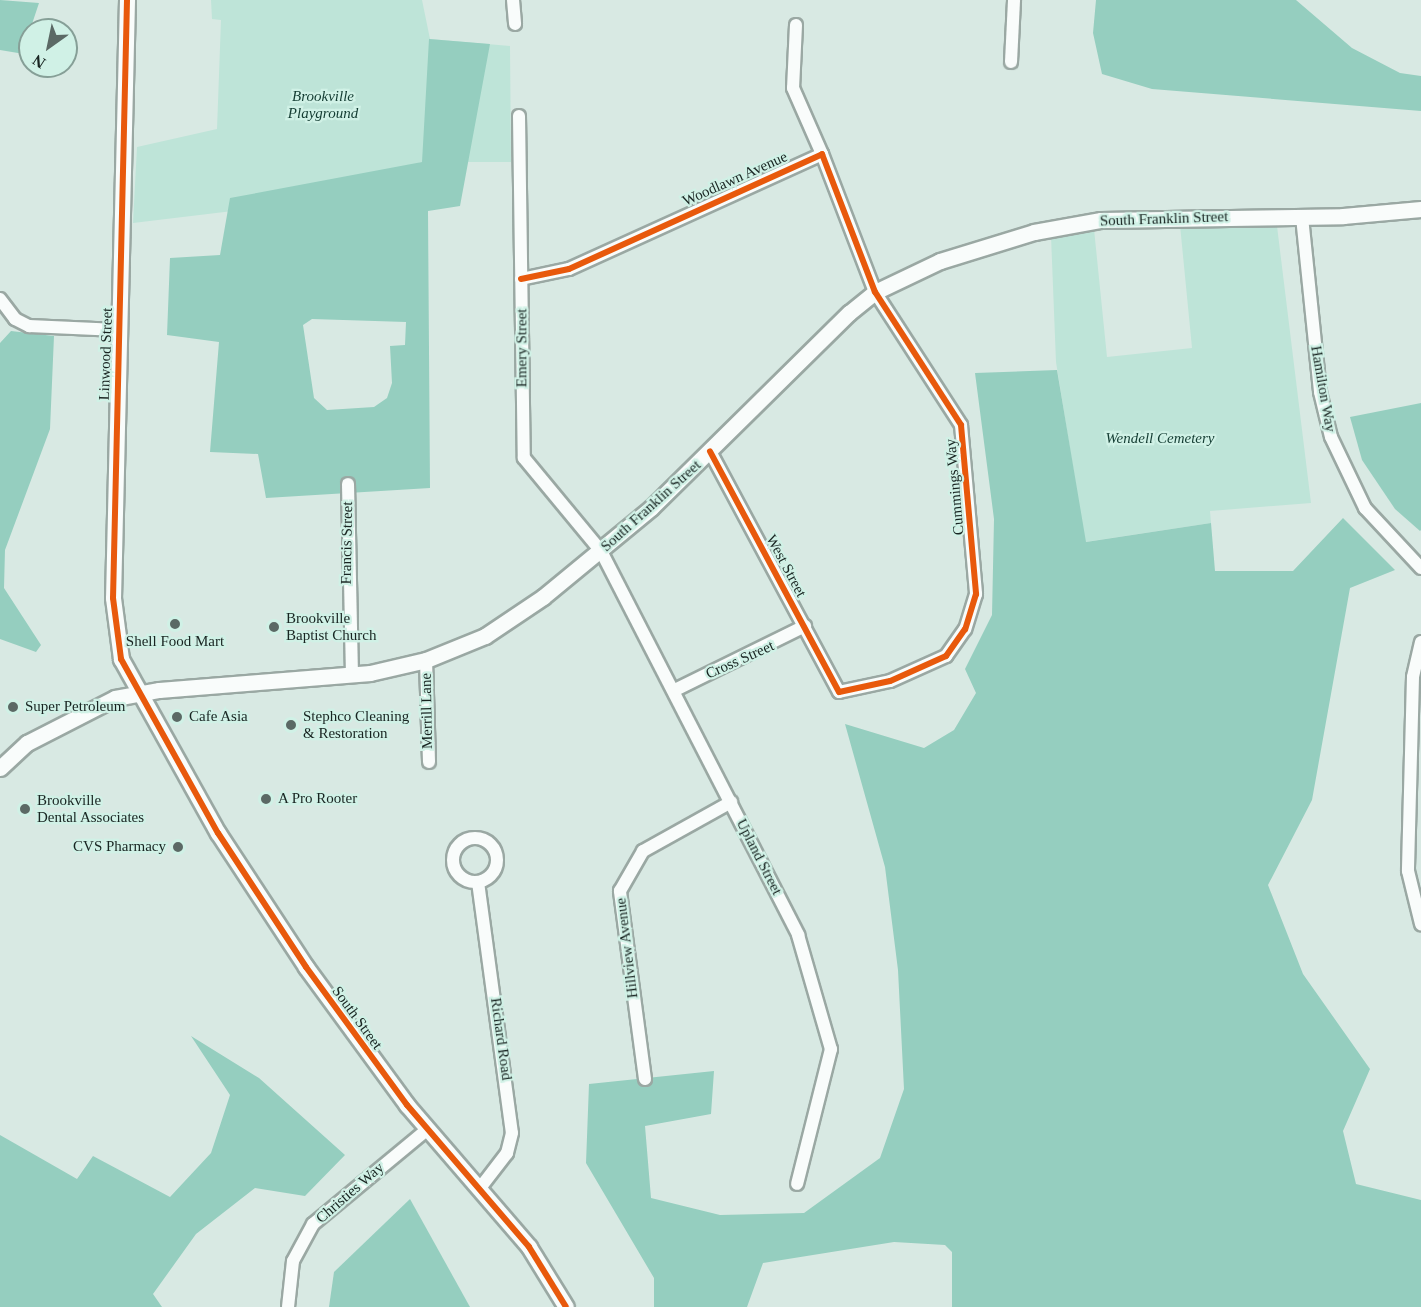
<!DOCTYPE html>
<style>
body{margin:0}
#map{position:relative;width:1421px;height:1307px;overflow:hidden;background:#d8e9e3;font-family:Georgia,serif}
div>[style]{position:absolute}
.green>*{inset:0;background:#bee4d8}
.forest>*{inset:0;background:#95cebf}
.roads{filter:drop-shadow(2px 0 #9aa8a3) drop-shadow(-2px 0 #9aa8a3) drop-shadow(0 2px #9aa8a3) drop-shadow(0 -2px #9aa8a3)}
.minor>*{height:12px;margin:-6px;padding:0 6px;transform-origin:6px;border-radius:6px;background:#f9fcfb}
.minor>.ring{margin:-6px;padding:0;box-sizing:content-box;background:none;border:12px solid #f9fcfb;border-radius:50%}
.major>*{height:15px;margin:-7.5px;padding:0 7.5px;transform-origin:7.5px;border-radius:7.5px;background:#f9fcfb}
.cycleway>*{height:6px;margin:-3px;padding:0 3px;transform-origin:3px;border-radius:3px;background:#e8590c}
.dots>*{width:16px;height:16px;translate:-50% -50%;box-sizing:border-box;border:3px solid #d0f1e6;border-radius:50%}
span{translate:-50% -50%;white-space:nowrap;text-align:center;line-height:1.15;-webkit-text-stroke:4.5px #d0f1e6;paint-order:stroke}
.park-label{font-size:15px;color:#133c32;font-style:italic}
.street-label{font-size:15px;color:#182421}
.poi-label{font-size:15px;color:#182421}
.left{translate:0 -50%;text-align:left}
.right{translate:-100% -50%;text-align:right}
.north{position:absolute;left:18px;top:18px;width:60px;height:60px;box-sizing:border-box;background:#d0f1e6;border:2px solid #869f97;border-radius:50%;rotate:213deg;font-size:16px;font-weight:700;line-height:24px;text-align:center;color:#182421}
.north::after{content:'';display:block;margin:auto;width:21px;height:27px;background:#5b6965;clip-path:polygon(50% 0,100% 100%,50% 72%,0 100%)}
</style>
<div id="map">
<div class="green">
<div style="clip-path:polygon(211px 0,422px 0,430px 39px,510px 46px,511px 162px,422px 162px,241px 210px,133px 223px,137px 147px,217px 129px,221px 20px,212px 19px)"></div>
<div style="clip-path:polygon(1180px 225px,1277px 226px,1311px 503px,1210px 511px,1211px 523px,1085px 542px,1056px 362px,1051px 236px,1094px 229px,1107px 357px,1192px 348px)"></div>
</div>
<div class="forest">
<div style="clip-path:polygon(0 0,39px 3px,30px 30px,30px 55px,0 50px)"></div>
<div style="clip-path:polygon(1096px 0,1296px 0,1352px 48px,1400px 73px,1421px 76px,1421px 111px,1152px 89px,1102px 74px,1093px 33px)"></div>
<div style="clip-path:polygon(evenodd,429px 39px,490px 44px,460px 206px,428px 211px,430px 488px,266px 498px,258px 454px,210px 452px,219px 342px,167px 335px,170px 258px,220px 255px,230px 198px,422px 162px,429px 39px,312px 319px,406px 322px,405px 345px,390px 346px,392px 383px,387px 398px,374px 407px,327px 410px,314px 398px,303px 325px,312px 319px)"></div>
<div style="clip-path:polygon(11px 331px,54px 336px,50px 429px,5px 550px,4px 588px,41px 645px,36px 652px,0 639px,0 343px)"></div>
<div style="clip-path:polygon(1057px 370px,1086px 542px,1211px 523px,1215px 571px,1293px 571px,1343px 518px,1395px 570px,1350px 588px,1312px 800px,1268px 885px,1303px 974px,1370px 1069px,1343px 1131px,1356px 1184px,1421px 1200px,1421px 1307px,952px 1307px,952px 1252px,945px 1245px,894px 1242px,763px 1263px,747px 1307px,654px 1307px,654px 1278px,586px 1163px,589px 1084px,714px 1071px,711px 1114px,645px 1126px,651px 1198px,720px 1215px,804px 1213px,880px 1158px,904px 1089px,898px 970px,885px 867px,845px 724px,924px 748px,954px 730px,976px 693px,965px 669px,992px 615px,994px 519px,975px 373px)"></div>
<div style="clip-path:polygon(1421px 403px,1421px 530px,1420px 531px,1395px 509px,1362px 460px,1350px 417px)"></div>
<div style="clip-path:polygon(191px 1036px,259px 1078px,345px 1155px,305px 1196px,255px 1188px,196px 1234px,153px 1294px,162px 1307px,0 1307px,0 1135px,77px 1179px,93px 1156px,170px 1197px,211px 1153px,230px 1095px)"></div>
<div style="clip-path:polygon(410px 1199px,470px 1307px,329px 1307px,334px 1272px)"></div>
</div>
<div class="roads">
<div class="minor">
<div style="left:513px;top:0;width:24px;rotate:85deg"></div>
<div style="left:796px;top:25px;width:63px;rotate:92.7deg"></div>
<div style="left:793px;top:88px;width:72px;rotate:66.3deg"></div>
<div style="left:1011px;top:62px;width:62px;rotate:-87.2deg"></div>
<div style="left:519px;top:116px;width:342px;rotate:89.2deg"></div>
<div style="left:524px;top:458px;width:121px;rotate:50.4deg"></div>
<div style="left:601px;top:551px;width:432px;rotate:62.8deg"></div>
<div style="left:798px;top:935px;width:119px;rotate:73.9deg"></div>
<div style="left:831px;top:1049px;width:139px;rotate:104.1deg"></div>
<div style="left:1302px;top:217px;width:176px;rotate:84.1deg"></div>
<div style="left:1320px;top:392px;width:46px;rotate:76.3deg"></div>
<div style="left:1331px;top:437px;width:79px;rotate:64.4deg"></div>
<div style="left:1365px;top:508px;width:82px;rotate:47deg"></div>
<div style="left:521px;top:279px;width:49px;rotate:-11.8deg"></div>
<div style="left:569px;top:269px;width:278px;rotate:-24.4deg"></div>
<div style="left:822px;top:154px;width:148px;rotate:69deg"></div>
<div style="left:875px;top:292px;width:158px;rotate:57.1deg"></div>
<div style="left:961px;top:425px;width:170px;rotate:84.9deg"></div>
<div style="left:976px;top:594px;width:37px;rotate:107deg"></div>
<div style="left:965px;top:629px;width:33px;rotate:125deg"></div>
<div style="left:946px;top:656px;width:61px;rotate:155.9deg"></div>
<div style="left:890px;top:681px;width:52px;rotate:167.8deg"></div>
<div style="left:839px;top:692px;width:273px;rotate:-118.2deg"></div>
<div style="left:0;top:299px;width:25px;rotate:53deg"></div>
<div style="left:15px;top:319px;width:16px;rotate:27deg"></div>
<div style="left:29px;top:326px;width:89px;rotate:2.6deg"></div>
<div style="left:348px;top:484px;width:190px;rotate:88.8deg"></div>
<div style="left:1421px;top:642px;width:36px;rotate:103deg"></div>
<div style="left:1413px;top:677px;width:194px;rotate:91.5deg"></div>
<div style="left:1408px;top:871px;width:55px;rotate:76.2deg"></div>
<div style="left:426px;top:660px;width:102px;rotate:88.3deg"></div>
<div style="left:675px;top:690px;width:145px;rotate:-26.2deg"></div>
<div class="ring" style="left:453px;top:838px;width:32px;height:32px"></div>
<div style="left:478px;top:882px;width:253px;rotate:82.3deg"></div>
<div style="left:512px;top:1133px;width:21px;rotate:104deg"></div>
<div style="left:507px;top:1153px;width:44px;rotate:127.6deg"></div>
<div style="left:645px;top:1079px;width:190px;rotate:-97.6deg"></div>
<div style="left:620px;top:891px;width:46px;rotate:-60.1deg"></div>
<div style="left:643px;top:851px;width:101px;rotate:-29.1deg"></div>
<div style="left:288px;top:1307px;width:46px;rotate:-83.8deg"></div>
<div style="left:293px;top:1261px;width:42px;rotate:-61.6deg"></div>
<div style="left:313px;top:1224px;width:149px;rotate:-39.6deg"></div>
</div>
<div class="major">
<div style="left:127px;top:0;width:598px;rotate:91.34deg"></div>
<div style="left:113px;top:598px;width:62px;rotate:82.5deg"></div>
<div style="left:121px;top:659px;width:199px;rotate:60.9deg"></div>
<div style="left:218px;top:833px;width:160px;rotate:56.7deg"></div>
<div style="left:306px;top:967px;width:171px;rotate:53.8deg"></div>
<div style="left:407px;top:1105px;width:187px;rotate:49.3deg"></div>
<div style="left:529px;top:1247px;width:70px;rotate:58.3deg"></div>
<div style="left:0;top:768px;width:37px;rotate:-43deg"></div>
<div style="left:27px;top:743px;width:99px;rotate:-27.1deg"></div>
<div style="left:115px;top:698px;width:45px;rotate:-10.3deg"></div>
<div style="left:159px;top:690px;width:212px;rotate:-4.6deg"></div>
<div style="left:370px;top:673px;width:57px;rotate:-13.1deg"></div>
<div style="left:426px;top:660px;width:64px;rotate:-22.1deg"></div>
<div style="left:485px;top:636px;width:70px;rotate:-33.9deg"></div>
<div style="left:543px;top:597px;width:140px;rotate:-39.5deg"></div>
<div style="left:651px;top:508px;width:278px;rotate:-44.6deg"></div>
<div style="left:849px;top:313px;width:33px;rotate:-39deg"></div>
<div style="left:875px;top:292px;width:72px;rotate:-25.5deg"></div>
<div style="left:940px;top:261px;width:98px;rotate:-17.1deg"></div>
<div style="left:1034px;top:232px;width:68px;rotate:-10.2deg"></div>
<div style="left:1101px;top:220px;width:242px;rotate:-0.9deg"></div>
<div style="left:1343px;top:216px;width:78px;rotate:-5.1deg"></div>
</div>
</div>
<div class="cycleway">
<div style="left:127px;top:0;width:598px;rotate:91.34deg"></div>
<div style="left:113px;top:598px;width:62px;rotate:82.5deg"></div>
<div style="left:121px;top:659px;width:199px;rotate:60.9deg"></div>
<div style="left:218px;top:833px;width:160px;rotate:56.7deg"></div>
<div style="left:306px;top:967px;width:171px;rotate:53.8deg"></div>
<div style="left:407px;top:1105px;width:187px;rotate:49.3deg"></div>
<div style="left:529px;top:1247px;width:70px;rotate:58.3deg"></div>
<div style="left:521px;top:279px;width:49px;rotate:-11.8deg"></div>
<div style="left:569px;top:269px;width:278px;rotate:-24.4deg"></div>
<div style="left:822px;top:154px;width:148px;rotate:69deg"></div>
<div style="left:875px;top:292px;width:158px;rotate:57.1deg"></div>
<div style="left:961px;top:425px;width:170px;rotate:84.9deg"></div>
<div style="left:976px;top:594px;width:37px;rotate:107deg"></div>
<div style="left:965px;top:629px;width:33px;rotate:125deg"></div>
<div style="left:946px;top:656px;width:61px;rotate:155.9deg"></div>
<div style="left:890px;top:681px;width:52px;rotate:167.8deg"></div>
<div style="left:839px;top:692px;width:273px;rotate:-118.2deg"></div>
</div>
<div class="dots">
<div style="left:175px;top:624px;background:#5b6965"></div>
<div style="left:274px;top:627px;background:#5b6965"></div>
<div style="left:13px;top:707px;background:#5b6965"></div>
<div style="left:177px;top:717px;background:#5b6965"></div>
<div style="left:291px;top:725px;background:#5b6965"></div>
<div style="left:266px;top:799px;background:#5b6965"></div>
<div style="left:25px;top:809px;background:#5b6965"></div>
<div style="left:178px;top:847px;background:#5b6965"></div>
</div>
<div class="park-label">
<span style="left:323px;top:105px">Brookville<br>Playground</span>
<span style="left:1160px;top:439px">Wendell Cemetery</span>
</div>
<div class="street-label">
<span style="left:735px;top:179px;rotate:-24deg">Woodlawn Avenue</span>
<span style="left:1164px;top:219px;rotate:-2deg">South Franklin Street</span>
<span style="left:522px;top:348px;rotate:-90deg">Emery Street</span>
<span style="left:106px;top:354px;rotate:-88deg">Linwood Street</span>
<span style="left:1323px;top:389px;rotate:80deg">Hamilton Way</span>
<span style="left:955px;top:487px;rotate:-95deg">Cummings Way</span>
<span style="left:651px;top:506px;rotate:-42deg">South Franklin Street</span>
<span style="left:347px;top:543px;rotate:-89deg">Francis Street</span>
<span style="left:786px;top:566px;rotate:62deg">West Street</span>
<span style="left:740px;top:660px;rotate:-24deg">Cross Street</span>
<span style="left:427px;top:711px;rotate:-91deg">Merrill Lane</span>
<span style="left:759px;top:857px;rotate:63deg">Upland Street</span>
<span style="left:627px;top:948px;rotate:-97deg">Hillview Avenue</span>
<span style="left:357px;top:1018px;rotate:54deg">South Street</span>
<span style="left:501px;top:1039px;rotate:82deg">Richard Road</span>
<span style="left:350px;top:1193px;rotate:-41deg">Christies Way</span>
</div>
<div class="poi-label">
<span class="left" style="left:286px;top:627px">Brookville<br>Baptist Church</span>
<span style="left:175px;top:642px">Shell Food Mart</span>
<span class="left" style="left:25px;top:707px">Super Petroleum</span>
<span class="left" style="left:303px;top:725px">Stephco Cleaning<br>&amp; Restoration</span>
<span class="left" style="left:189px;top:717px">Cafe Asia</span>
<span class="left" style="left:278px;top:799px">A Pro Rooter</span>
<span class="left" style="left:37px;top:809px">Brookville<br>Dental Associates</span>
<span class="right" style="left:166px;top:847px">CVS Pharmacy</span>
</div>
<div class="north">N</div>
</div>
